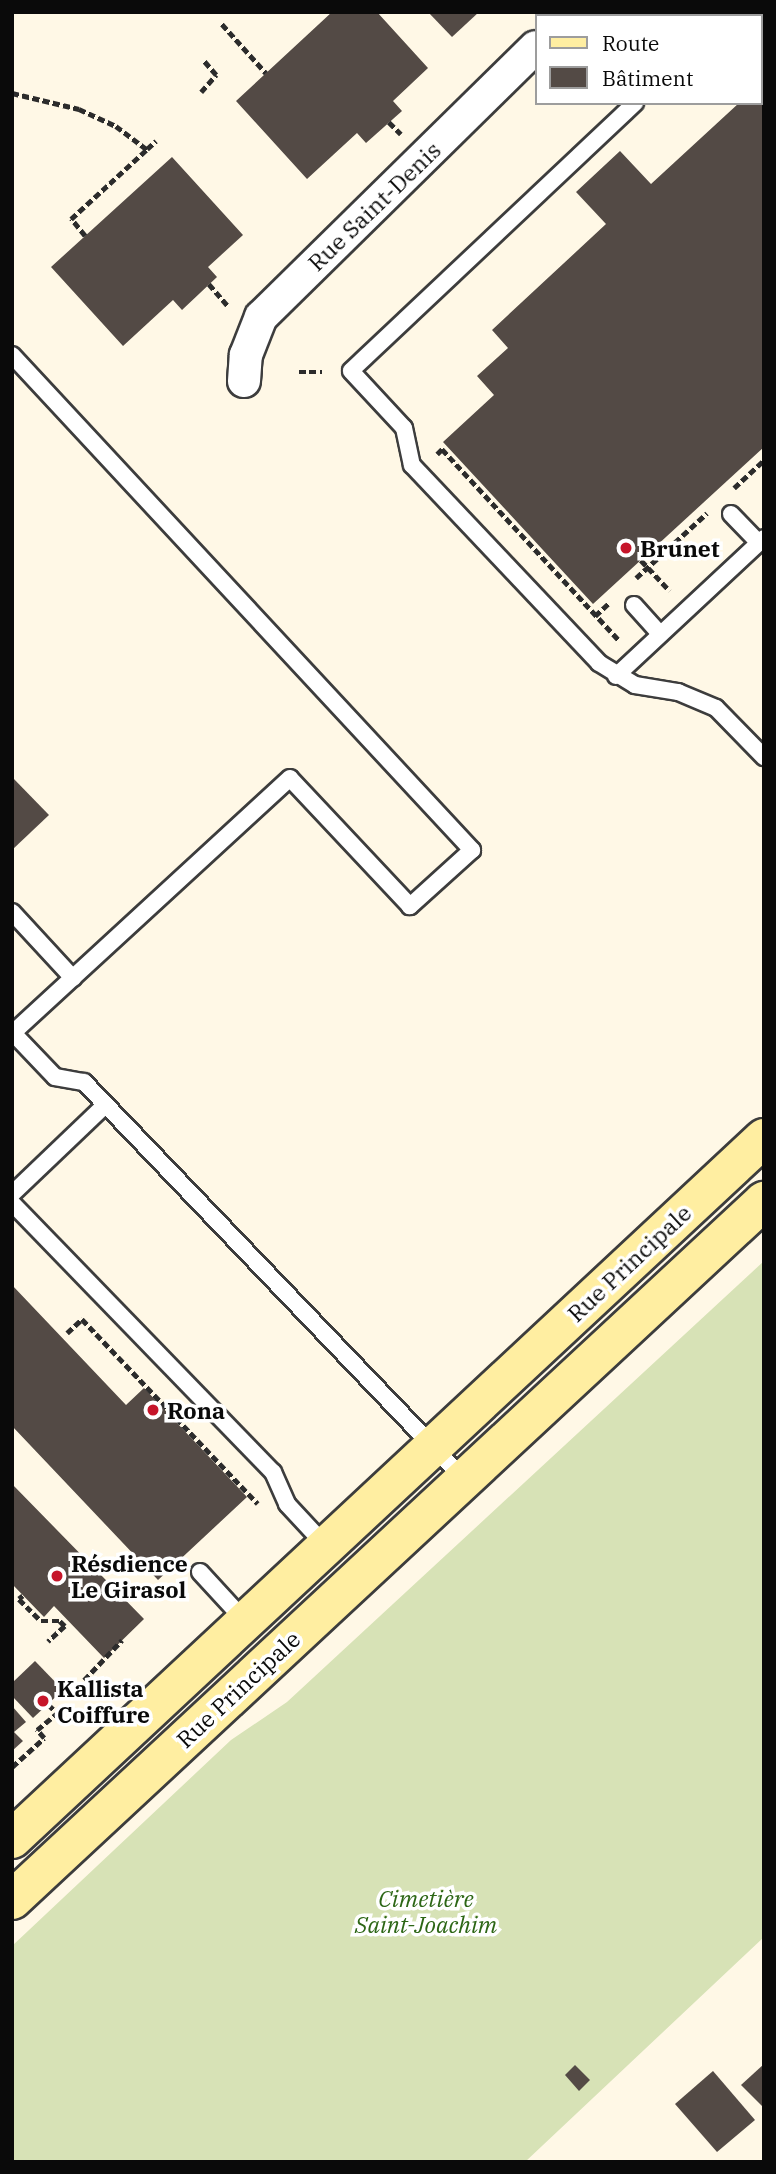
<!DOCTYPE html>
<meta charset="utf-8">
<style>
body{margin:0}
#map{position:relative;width:776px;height:2174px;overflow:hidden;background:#fff8e6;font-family:"IBM Plex Serif",serif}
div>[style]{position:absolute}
.cemetery>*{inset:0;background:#d7e2b6}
.building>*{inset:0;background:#534a45}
.path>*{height:4.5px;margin-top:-2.25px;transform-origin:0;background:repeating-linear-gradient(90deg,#2c2c2c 0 7px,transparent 0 10.5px)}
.roads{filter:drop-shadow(2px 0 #3d3d3d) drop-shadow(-2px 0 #3d3d3d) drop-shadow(0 2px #3d3d3d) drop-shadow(0 -2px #3d3d3d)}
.lane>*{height:16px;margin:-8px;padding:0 8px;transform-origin:8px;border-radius:8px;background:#fff}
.street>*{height:32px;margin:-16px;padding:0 16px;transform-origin:16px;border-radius:16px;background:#fff}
.secondary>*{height:38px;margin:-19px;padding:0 19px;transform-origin:19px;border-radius:19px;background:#ffeea1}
.dots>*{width:19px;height:19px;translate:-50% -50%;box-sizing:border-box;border:4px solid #fff;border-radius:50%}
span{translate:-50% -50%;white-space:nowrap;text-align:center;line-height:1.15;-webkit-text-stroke:7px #fff;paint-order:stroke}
.street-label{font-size:23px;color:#0a0a0a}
.poi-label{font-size:23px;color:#0a0a0a;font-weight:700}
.left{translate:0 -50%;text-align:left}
.park-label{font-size:23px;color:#2c6615;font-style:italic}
.frame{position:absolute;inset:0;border:14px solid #0a0a0a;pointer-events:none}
.legend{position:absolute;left:535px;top:14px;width:228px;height:91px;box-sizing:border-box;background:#fff;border:2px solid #9d9d9d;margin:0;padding:9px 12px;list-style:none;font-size:21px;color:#0a0a0a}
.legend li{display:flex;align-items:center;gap:14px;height:35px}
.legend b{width:35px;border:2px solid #9d9d9d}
</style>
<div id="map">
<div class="cemetery">
<div style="clip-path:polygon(764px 1261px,764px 1937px,525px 2162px,12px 2162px,12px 1946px,231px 1740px,287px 1702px)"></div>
</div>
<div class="building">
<div style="clip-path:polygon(332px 12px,377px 12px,428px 68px,393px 101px,402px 111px,366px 143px,357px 133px,307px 179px,236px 101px)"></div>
<div style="clip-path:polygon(428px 12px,479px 12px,452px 37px)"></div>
<div style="clip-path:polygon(764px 80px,764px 447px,593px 604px,443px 442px,494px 395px,477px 376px,508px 348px,492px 330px,606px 224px,576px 192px,620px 151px,651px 184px,739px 103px,760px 103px)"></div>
<div style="clip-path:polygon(172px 157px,243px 235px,208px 267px,217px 277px,182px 310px,173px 300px,123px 346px,51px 267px)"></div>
<div style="clip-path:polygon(12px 777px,49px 815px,12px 850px)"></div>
<div style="clip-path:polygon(12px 1285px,126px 1405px,144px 1388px,247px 1497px,158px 1580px,12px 1426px)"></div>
<div style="clip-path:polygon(12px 1484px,144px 1619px,104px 1658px,54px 1606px,44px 1617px,12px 1584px)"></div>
<div style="clip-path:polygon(35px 1661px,63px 1690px,33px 1718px,12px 1696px,12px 1683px)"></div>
<div style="clip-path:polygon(12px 1706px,26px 1722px,14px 1732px,23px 1741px,12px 1751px)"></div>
<div style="clip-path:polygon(764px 2064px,764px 2108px,741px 2085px)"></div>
<div style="clip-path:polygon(575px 2065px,590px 2080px,579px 2091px,565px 2075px)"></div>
<div style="clip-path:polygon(713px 2071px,755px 2120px,717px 2152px,675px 2104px)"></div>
</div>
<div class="path">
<div style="left:222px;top:24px;width:66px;rotate:48.1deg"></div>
<div style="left:201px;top:92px;width:23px;rotate:-49deg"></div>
<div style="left:216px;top:75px;width:20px;rotate:-131deg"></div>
<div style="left:12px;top:93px;width:69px;rotate:13.4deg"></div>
<div style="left:79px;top:109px;width:41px;rotate:24.7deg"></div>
<div style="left:116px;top:126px;width:39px;rotate:37deg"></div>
<div style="left:147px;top:149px;width:12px;rotate:-42deg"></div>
<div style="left:389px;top:122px;width:17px;rotate:45deg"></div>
<div style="left:85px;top:236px;width:22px;rotate:-129deg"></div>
<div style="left:71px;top:219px;width:103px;rotate:-42.6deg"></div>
<div style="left:209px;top:284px;width:28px;rotate:49deg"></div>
<div style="left:299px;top:372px;width:23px"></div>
<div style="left:437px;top:454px;width:7px;rotate:-45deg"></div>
<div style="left:442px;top:449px;width:260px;rotate:47.2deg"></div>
<div style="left:734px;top:488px;width:41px;rotate:-43deg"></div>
<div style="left:641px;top:560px;width:42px;rotate:46.9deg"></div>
<div style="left:636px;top:578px;width:96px;rotate:-42.5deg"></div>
<div style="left:595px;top:616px;width:19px;rotate:-43deg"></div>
<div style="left:67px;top:1333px;width:21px;rotate:-43deg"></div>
<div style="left:82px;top:1319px;width:255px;rotate:46.4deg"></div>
<div style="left:23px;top:1596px;width:5px;rotate:143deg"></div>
<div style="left:19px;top:1599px;width:31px;rotate:45deg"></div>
<div style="left:41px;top:1621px;width:19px"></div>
<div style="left:60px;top:1621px;width:7px;rotate:45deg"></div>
<div style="left:65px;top:1626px;width:23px;rotate:137deg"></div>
<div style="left:84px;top:1680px;width:55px;rotate:-46.5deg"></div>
<div style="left:48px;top:1704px;width:8px;rotate:45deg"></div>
<div style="left:12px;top:1767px;width:43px;rotate:-42.2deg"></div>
<div style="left:44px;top:1738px;width:11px;rotate:-131deg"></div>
<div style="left:37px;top:1730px;width:25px;rotate:-40deg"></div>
</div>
<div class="roads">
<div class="lane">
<div style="left:744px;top:12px;width:5px;rotate:53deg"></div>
<div style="left:728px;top:16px;width:5px;rotate:-53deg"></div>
<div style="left:760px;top:29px;width:6px;rotate:45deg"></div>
<div style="left:635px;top:103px;width:390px;rotate:136.7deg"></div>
<div style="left:351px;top:371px;width:78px;rotate:47.1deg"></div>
<div style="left:404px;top:428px;width:38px;rotate:78deg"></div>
<div style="left:412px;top:465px;width:272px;rotate:46.6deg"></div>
<div style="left:599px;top:663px;width:42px;rotate:31.4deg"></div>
<div style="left:635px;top:685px;width:44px;rotate:9.2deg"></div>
<div style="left:678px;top:692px;width:41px;rotate:22.8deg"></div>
<div style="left:716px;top:708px;width:69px;rotate:45.6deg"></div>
<div style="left:12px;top:355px;width:676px;rotate:47.1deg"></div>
<div style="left:472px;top:850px;width:84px;rotate:137.9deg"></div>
<div style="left:410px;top:906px;width:175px;rotate:-133.2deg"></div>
<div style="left:290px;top:778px;width:378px;rotate:137.4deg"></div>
<div style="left:731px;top:514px;width:40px;rotate:46deg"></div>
<div style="left:634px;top:605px;width:39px;rotate:48deg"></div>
<div style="left:616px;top:676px;width:202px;rotate:-43deg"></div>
<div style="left:12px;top:912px;width:90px;rotate:47.3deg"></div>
<div style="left:13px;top:1033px;width:61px;rotate:46.3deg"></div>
<div style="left:55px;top:1077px;width:29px;rotate:10deg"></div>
<div style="left:84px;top:1082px;width:548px;rotate:46.26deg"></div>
<div style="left:12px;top:1194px;width:129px;rotate:-43.7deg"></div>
<div style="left:12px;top:1203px;width:375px;rotate:45.9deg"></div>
<div style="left:273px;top:1472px;width:35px;rotate:66deg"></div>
<div style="left:287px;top:1504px;width:57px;rotate:47.1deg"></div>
<div style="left:200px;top:1572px;width:67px;rotate:47.4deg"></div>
</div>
<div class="street">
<div style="left:568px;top:16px;width:6px;rotate:-45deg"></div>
<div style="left:244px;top:381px;width:26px;rotate:-86deg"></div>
<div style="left:246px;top:355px;width:41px;rotate:-68.5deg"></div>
<div style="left:261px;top:317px;width:385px;rotate:-44.5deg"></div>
</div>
<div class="secondary">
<div style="left:12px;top:1839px;width:1028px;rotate:-42.99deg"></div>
<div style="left:12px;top:1900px;width:1027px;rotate:-42.91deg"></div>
</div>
</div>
<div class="dots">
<div style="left:626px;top:548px;background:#c6152a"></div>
<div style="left:153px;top:1410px;background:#c6152a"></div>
<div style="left:57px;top:1576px;background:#c6152a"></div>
<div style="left:43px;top:1701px;background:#c6152a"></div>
</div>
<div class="street-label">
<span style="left:374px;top:206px;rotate:-44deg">Rue Saint-Denis</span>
<span style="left:629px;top:1263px;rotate:-43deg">Rue Principale</span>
<span style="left:238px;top:1689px;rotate:-43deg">Rue Principale</span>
</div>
<div class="poi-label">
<span class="left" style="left:640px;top:548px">Brunet</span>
<span class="left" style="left:167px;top:1410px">Rona</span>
<span class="left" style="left:71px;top:1576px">Résdience<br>Le Girasol</span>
<span class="left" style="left:57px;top:1701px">Kallista<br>Coiffure</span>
</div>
<div class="park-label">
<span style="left:426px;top:1911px">Cimetière<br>Saint-Joachim</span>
</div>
<div class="frame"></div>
<ul class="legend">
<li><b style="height:9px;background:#ffeea1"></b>Route</li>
<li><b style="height:19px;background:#534a45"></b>Bâtiment</li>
</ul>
</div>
